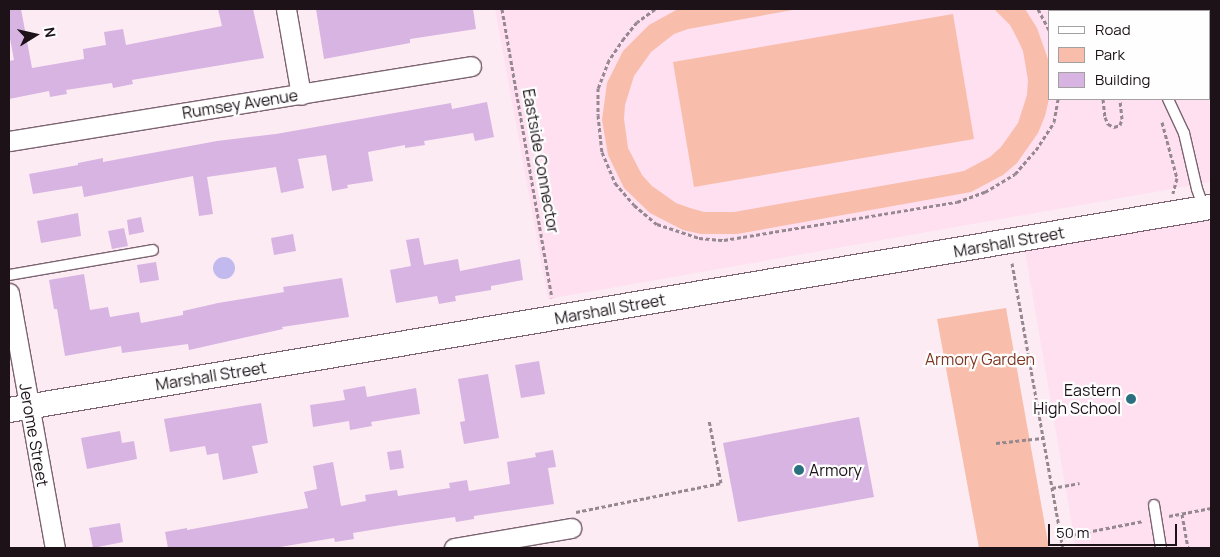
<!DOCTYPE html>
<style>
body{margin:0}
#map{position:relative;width:1220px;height:557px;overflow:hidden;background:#fdebf4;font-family:Manrope,sans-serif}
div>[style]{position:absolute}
.built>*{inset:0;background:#fee0f0}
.green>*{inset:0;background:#f8bdab}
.water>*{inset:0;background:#c2baee}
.round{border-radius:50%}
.building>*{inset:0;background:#d8b4e2}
.path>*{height:3px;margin-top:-1.5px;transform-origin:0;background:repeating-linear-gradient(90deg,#968890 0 4px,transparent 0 6.5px)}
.roads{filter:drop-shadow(1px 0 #7c6371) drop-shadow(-1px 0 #7c6371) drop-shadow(0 1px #7c6371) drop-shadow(0 -1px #7c6371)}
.service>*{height:10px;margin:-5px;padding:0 5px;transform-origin:5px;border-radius:5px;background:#fff}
.minor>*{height:19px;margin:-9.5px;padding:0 9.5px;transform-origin:9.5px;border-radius:9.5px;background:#fff}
.tertiary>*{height:24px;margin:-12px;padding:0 12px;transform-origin:12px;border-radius:12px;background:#fff}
.dots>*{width:14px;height:14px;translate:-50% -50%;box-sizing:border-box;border:2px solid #fefefe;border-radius:50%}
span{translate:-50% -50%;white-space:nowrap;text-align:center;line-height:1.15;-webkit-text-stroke:4.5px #fefefe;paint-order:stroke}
.street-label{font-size:16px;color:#1c1218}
.park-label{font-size:16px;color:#7e3722}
.poi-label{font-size:16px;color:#1c1218}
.right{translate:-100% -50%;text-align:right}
.left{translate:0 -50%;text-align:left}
.frame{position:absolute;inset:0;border:10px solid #1c1218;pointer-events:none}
.legend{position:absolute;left:1048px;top:10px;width:162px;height:90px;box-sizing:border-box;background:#fefefe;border:1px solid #a4a0a2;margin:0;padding:6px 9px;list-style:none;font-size:15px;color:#1c1218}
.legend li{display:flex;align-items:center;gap:10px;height:25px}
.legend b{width:25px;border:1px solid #a4a0a2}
.north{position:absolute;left:10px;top:10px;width:50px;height:50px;-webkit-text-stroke:4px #fefefe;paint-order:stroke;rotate:80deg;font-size:14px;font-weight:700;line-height:20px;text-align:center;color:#1c1218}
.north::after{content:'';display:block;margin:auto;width:18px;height:22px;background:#1c1218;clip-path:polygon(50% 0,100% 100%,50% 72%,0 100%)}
.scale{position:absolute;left:1048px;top:524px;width:129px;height:22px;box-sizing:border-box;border:2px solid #1c1218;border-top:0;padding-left:6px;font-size:15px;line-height:18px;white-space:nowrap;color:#1c1218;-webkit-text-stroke:4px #fefefe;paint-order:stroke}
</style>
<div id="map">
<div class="built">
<div style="clip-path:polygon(evenodd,495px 9px,1211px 9px,1211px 182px,548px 299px,495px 9px,1049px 11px,1209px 11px,1209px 99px,1049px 99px,1049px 11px)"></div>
<div style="clip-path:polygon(1211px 218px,1211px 548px,1076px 548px,1025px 251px)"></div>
</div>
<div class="green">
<div style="clip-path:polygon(678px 9px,798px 9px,688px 29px,674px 34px,651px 52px,634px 76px,625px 105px,624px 119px,628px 148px,642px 175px,652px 186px,676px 203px,690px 208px,704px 212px,734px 212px,949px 174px,964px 171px,990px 157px,1001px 147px,1018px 123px,1027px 95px,1028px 80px,1023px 51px,1017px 38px,1010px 25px,994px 9px,1025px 9px,1037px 28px,1049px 62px,1049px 99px,1045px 116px,1038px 133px,1017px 163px,1003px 175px,971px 192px,737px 234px,701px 234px,683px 230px,650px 213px,624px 188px,608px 155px,602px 120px,607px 83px,623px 51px,649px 25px)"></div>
<div style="clip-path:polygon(953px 14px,974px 139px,694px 187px,673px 62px)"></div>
<div style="clip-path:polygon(1006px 308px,1049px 548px,979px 548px,937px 319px)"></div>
</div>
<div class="water">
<div class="round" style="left:213px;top:257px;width:22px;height:22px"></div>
</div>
<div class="building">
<div style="clip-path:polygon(9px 9px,21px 9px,32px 68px,84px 59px,83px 49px,106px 45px,104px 32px,123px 29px,126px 45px,222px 26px,218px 9px,253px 9px,264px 58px,132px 80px,133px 84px,113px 88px,112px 83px,66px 90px,67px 94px,50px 97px,49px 91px,9px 99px,9px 61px,14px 60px,9px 33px)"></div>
<div style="clip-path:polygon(316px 9px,473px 9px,476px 29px,410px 39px,410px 43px,324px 59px)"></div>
<div style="clip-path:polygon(487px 102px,494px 137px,475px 141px,473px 133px,424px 141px,425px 145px,405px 148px,405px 145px,368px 152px,373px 181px,347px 185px,348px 188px,332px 191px,326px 155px,298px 159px,304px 188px,281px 193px,276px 167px,207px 177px,213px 214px,199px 216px,193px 176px,84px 197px,82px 186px,33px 194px,29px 174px,78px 165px,78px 163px,103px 158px,103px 162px,217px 141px,276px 134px,451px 103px,452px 109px)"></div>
<div style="clip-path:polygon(78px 213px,81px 236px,41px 243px,37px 221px)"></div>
<div style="clip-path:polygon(141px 217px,144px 232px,129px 235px,127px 220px)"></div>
<div style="clip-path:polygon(124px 228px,128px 246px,112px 249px,108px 231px)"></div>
<div style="clip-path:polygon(293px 234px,296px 251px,274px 255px,271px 238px)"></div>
<div style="clip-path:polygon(419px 238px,424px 265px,458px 259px,460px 271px,520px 259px,523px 280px,491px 286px,491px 290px,455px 296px,456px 301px,439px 304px,437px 296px,396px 303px,390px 270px,411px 266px,406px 240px)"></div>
<div style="clip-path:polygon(156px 262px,159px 280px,140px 283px,137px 265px)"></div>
<div style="clip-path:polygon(84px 274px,90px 310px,108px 307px,110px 317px,139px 312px,141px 323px,183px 315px,183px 311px,218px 303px,284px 292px,283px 287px,342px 278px,349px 317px,282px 327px,283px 329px,189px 350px,188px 344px,122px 353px,121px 346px,65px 356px,57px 309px,54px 309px,49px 280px)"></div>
<div style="clip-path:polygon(539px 361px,545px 394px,521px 398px,515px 365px)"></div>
<div style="clip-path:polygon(488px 374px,499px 438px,464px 444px,460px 422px,465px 421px,458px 379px)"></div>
<div style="clip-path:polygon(365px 386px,367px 397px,416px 388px,420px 414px,371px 422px,372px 426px,350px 430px,349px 421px,313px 427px,310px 405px,345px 400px,343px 390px)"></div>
<div style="clip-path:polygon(261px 403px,268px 443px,252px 446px,258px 473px,223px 480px,218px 453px,207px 455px,205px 446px,170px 452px,164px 419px)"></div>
<div style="clip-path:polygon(859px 417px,874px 497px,738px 522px,723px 443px)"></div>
<div style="clip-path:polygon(120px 431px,122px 443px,134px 441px,137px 459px,87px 469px,81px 438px)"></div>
<div style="clip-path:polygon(401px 450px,404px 468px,390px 470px,387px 452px)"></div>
<div style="clip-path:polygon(553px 450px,556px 467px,548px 468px,554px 504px,474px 516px,474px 519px,456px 522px,455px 517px,401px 525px,353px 533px,354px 539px,335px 542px,334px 538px,274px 548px,168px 548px,165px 532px,187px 528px,187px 530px,308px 508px,304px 492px,317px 489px,313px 466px,333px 462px,341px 506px,366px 501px,365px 495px,397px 490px,398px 496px,450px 488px,449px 483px,467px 480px,469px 491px,510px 484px,507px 462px,536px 457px,535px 453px)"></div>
<div style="clip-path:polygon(120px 523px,123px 542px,93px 548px,89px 528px)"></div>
</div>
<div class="path">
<div style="left:502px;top:9px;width:293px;rotate:80.2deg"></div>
<div style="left:655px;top:9px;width:22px;rotate:144deg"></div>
<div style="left:637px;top:22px;width:21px;rotate:129deg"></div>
<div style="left:624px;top:38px;width:27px;rotate:124deg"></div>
<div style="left:609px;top:60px;width:30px;rotate:111deg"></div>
<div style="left:598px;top:88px;width:27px;rotate:90deg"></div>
<div style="left:598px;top:115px;width:37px;rotate:84deg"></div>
<div style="left:602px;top:152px;width:34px;rotate:67deg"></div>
<div style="left:615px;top:183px;width:29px;rotate:49deg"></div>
<div style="left:634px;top:205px;width:30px;rotate:40deg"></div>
<div style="left:657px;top:224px;width:44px;rotate:18.4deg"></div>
<div style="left:699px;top:238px;width:25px;rotate:5deg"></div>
<div style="left:724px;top:240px;width:236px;rotate:-9.3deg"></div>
<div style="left:957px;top:202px;width:30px;rotate:-20deg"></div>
<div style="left:985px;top:192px;width:35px;rotate:-31deg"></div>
<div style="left:1015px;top:174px;width:32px;rotate:-49deg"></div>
<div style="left:1036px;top:150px;width:33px;rotate:-57deg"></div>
<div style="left:1054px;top:122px;width:23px;rotate:-80deg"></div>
<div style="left:1038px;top:9px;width:24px;rotate:62deg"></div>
<div style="left:1105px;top:9px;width:2px;rotate:90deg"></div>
<div style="left:1103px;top:99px;width:18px;rotate:84deg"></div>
<div style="left:1105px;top:117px;width:8px;rotate:67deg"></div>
<div style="left:1108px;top:124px;width:7px;rotate:27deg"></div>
<div style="left:1114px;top:127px;width:6px;rotate:-18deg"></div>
<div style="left:1120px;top:125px;width:6px;rotate:-72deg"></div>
<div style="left:1122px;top:119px;width:20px;rotate:-96deg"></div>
<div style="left:1162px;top:122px;width:58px;rotate:75deg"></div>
<div style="left:1177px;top:178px;width:16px;rotate:105deg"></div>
<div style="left:1012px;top:263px;width:290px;rotate:79.9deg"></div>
<div style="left:996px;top:443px;width:47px;rotate:-6.1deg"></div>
<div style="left:1052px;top:488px;width:28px;rotate:-10deg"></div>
<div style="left:576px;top:512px;width:148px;rotate:-11.3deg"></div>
<div style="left:721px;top:483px;width:64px;rotate:-100.8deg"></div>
<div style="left:1182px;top:514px;width:35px;rotate:80deg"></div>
<div style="left:1169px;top:516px;width:43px;rotate:-10.8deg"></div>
<div style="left:1061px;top:537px;width:84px;rotate:-11deg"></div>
</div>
<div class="roads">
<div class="service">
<div style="left:1121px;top:9px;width:2px;rotate:63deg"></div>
<div style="left:1168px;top:99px;width:38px;rotate:65deg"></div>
<div style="left:1184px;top:133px;width:57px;rotate:76.9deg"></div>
<div style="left:1197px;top:189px;width:20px;rotate:70deg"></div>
<div style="left:9px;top:275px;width:146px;rotate:-9.8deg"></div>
<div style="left:1154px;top:505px;width:44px;rotate:80.8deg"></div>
</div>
<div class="minor">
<div style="left:286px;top:9px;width:87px;rotate:80.1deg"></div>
<div style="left:9px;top:141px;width:468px;rotate:-9.2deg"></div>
<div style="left:9px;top:293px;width:259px;rotate:79.8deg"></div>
<div style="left:454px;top:548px;width:119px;rotate:-9.7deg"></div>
</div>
<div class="tertiary">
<div style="left:9px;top:410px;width:1219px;rotate:-9.59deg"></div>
</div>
</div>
<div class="dots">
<div style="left:1131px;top:399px;background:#2b707f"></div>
<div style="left:799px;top:470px;background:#2b707f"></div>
</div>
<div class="street-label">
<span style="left:240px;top:104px;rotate:-9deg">Rumsey Avenue</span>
<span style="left:541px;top:161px;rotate:80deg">Eastside Connector</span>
<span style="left:1009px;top:242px;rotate:-10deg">Marshall Street</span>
<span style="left:610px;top:309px;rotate:-10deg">Marshall Street</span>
<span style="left:211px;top:376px;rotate:-9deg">Marshall Street</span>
<span style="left:34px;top:435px;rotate:80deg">Jerome Street</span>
</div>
<div class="park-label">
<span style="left:980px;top:359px">Armory Garden</span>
</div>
<div class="poi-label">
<span class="right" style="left:1121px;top:399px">Eastern<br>High School</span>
<span class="left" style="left:809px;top:470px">Armory</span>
</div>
<div class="frame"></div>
<ul class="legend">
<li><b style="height:6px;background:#fff"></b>Road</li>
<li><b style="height:14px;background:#f8bdab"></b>Park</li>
<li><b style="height:14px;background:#d8b4e2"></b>Building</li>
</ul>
<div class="north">N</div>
<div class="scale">50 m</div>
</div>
